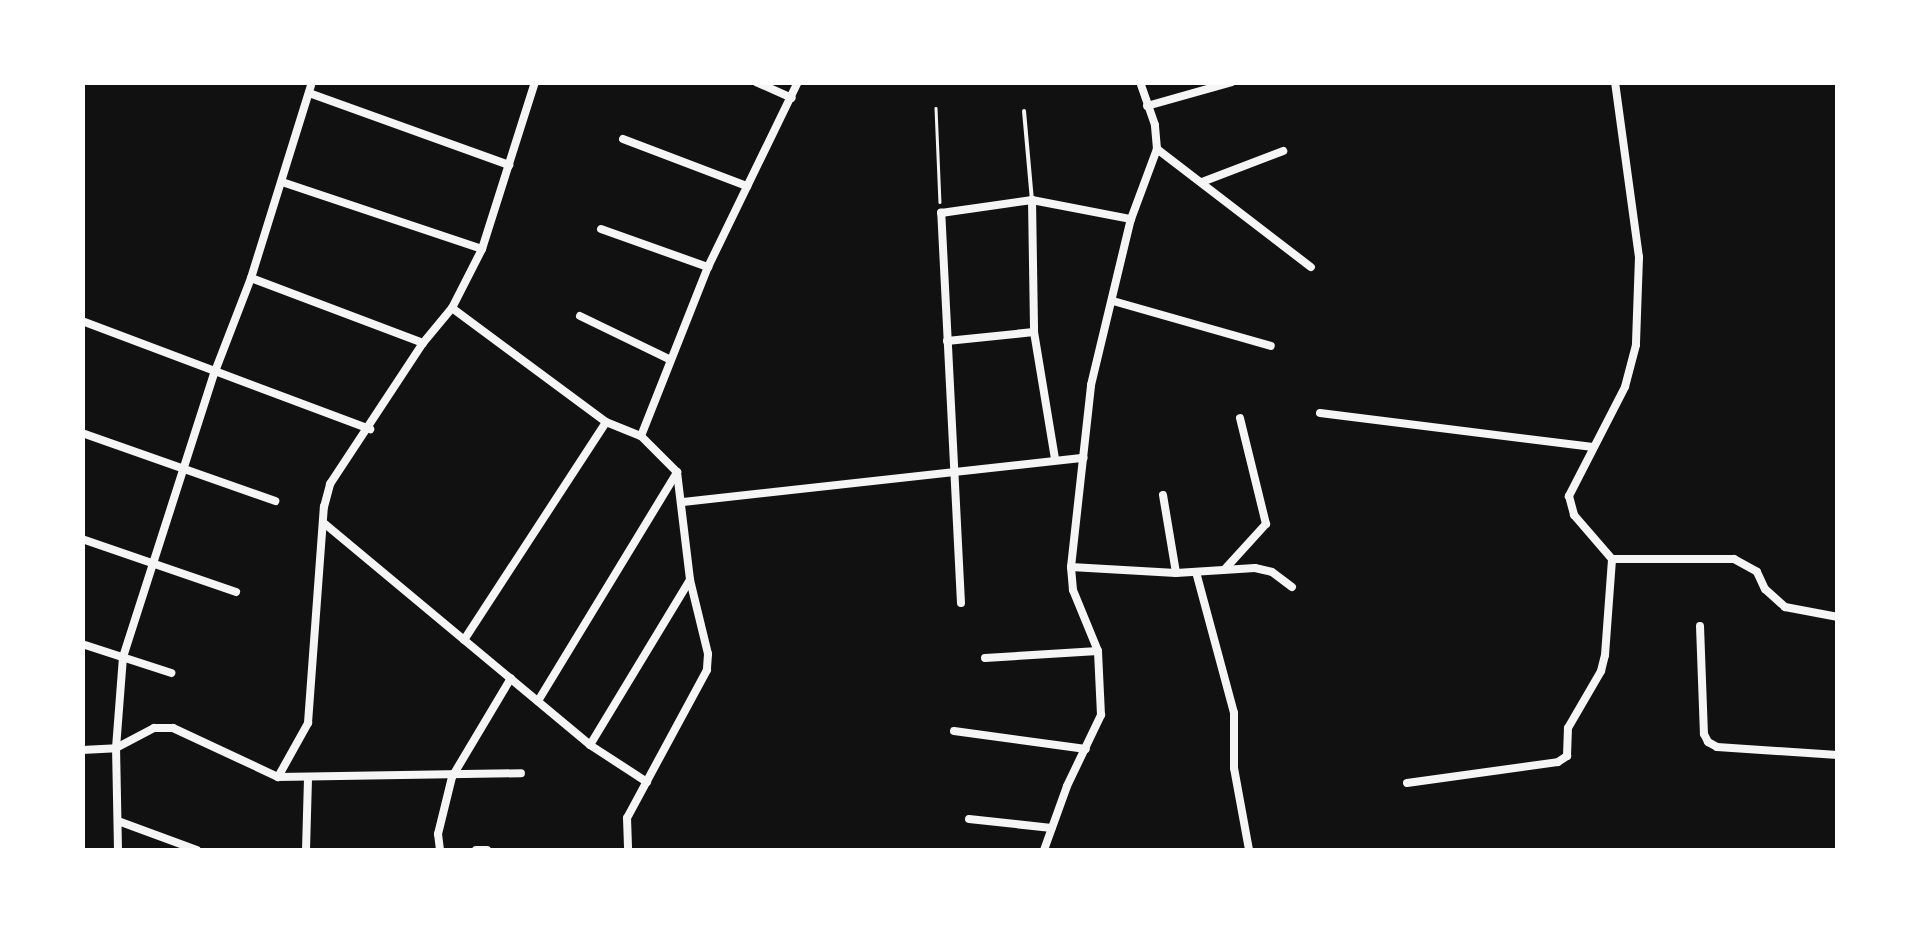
<!DOCTYPE html>
<style>
body{margin:0}
#map{position:relative;width:1920px;height:933px;overflow:hidden;background:#111;font-family:"Source Sans 3",sans-serif}
div>[style]{position:absolute}
.path>*{height:2.5px;margin:-1.25px;padding:0 1.25px;transform-origin:1.25px;border-radius:1.25px;background:#f5f5f5}
.service>*{height:4px;margin:-2px;padding:0 2px;transform-origin:2px;border-radius:2px;background:#f5f5f5}
.minor>*{height:8px;margin:-4px;padding:0 4px;transform-origin:4px;border-radius:4px;background:#f5f5f5}
span{translate:-50% -50%;white-space:nowrap;text-align:center;line-height:1.15;-webkit-text-stroke:8px #fff;paint-order:stroke}
.frame{position:absolute;inset:0;border:85px solid #fff;pointer-events:none}
</style>
<div id="map">
<div class="path">
<div style="left:936px;top:108px;width:94px;rotate:87.6deg"></div>
</div>
<div class="service">
<div style="left:1024px;top:111px;width:89px;rotate:84.9deg"></div>
</div>
<div class="minor">
<div style="left:756px;top:82px;width:39px;rotate:24deg"></div>
<div style="left:1615px;top:82px;width:177px;rotate:82.2deg"></div>
<div style="left:1639px;top:257px;width:88px;rotate:92deg"></div>
<div style="left:1636px;top:345px;width:43px;rotate:104.7deg"></div>
<div style="left:1625px;top:387px;width:123px;rotate:117.2deg"></div>
<div style="left:1569px;top:496px;width:20px;rotate:75deg"></div>
<div style="left:1574px;top:515px;width:58px;rotate:49.2deg"></div>
<div style="left:1612px;top:559px;width:122px"></div>
<div style="left:1734px;top:559px;width:26px;rotate:29deg"></div>
<div style="left:1757px;top:572px;width:19px;rotate:65deg"></div>
<div style="left:1765px;top:589px;width:27px;rotate:42deg"></div>
<div style="left:1785px;top:607px;width:54px;rotate:10.7deg"></div>
<div style="left:309px;top:93px;width:213px;rotate:19.8deg"></div>
<div style="left:1147px;top:106px;width:88px;rotate:-15.8deg"></div>
<div style="left:623px;top:139px;width:133px;rotate:20.8deg"></div>
<div style="left:1157px;top:149px;width:194px;rotate:37.5deg"></div>
<div style="left:282px;top:182px;width:211px;rotate:18.5deg"></div>
<div style="left:1202px;top:182px;width:87px;rotate:-20.9deg"></div>
<div style="left:1032px;top:200px;width:132px;rotate:89.1deg"></div>
<div style="left:1034px;top:332px;width:129px;rotate:80.6deg"></div>
<div style="left:601px;top:229px;width:114px;rotate:19.6deg"></div>
<div style="left:251px;top:278px;width:184px;rotate:20.7deg"></div>
<div style="left:1113px;top:301px;width:164px;rotate:15.9deg"></div>
<div style="left:452px;top:308px;width:192px;rotate:36.5deg"></div>
<div style="left:606px;top:422px;width:38px;rotate:22deg"></div>
<div style="left:641px;top:436px;width:51px;rotate:45deg"></div>
<div style="left:677px;top:472px;width:109px;rotate:83.1deg"></div>
<div style="left:690px;top:580px;width:76px;rotate:76.3deg"></div>
<div style="left:708px;top:654px;width:16px;rotate:94deg"></div>
<div style="left:707px;top:670px;width:168px;rotate:118.4deg"></div>
<div style="left:627px;top:818px;width:32px;rotate:88deg"></div>
<div style="left:580px;top:316px;width:99px;rotate:25.8deg"></div>
<div style="left:82px;top:321px;width:308px;rotate:20.6deg"></div>
<div style="left:947px;top:341px;width:87px;rotate:-5.9deg"></div>
<div style="left:1320px;top:413px;width:275px;rotate:7.1deg"></div>
<div style="left:82px;top:433px;width:205px;rotate:19.4deg"></div>
<div style="left:641px;top:436px;width:182px;rotate:-68.4deg"></div>
<div style="left:708px;top:267px;width:206px;rotate:-64.1deg"></div>
<div style="left:1163px;top:495px;width:79px;rotate:80.5deg"></div>
<div style="left:683px;top:502px;width:403px;rotate:-6.3deg"></div>
<div style="left:325px;top:524px;width:345px;rotate:39.8deg"></div>
<div style="left:590px;top:745px;width:68px;rotate:33deg"></div>
<div style="left:82px;top:539px;width:163px;rotate:19deg"></div>
<div style="left:1071px;top:567px;width:105px;rotate:3.3deg"></div>
<div style="left:1176px;top:573px;width:79px;rotate:-3.6deg"></div>
<div style="left:1255px;top:568px;width:17px;rotate:13deg"></div>
<div style="left:1272px;top:572px;width:25px;rotate:37deg"></div>
<div style="left:1225px;top:569px;width:61px;rotate:-47.7deg"></div>
<div style="left:1266px;top:524px;width:109px;rotate:-103.8deg"></div>
<div style="left:1196px;top:572px;width:146px;rotate:74.9deg"></div>
<div style="left:1234px;top:713px;width:55px;rotate:90deg"></div>
<div style="left:1234px;top:768px;width:83px;rotate:79.6deg"></div>
<div style="left:961px;top:603px;width:391px;rotate:-92.9deg"></div>
<div style="left:941px;top:213px;width:92px;rotate:-8.1deg"></div>
<div style="left:1032px;top:200px;width:101px;rotate:10.9deg"></div>
<div style="left:1700px;top:626px;width:108px;rotate:87.9deg"></div>
<div style="left:1704px;top:734px;width:9px;rotate:63deg"></div>
<div style="left:1708px;top:742px;width:10px;rotate:29deg"></div>
<div style="left:1717px;top:747px;width:121px;rotate:3.8deg"></div>
<div style="left:464px;top:640px;width:260px;rotate:-56.9deg"></div>
<div style="left:82px;top:644px;width:94px;rotate:18deg"></div>
<div style="left:985px;top:658px;width:113px;rotate:-3.5deg"></div>
<div style="left:538px;top:701px;width:268px;rotate:-58.7deg"></div>
<div style="left:954px;top:731px;width:133px;rotate:7.8deg"></div>
<div style="left:590px;top:745px;width:193px;rotate:-58.8deg"></div>
<div style="left:82px;top:750px;width:34px;rotate:-3deg"></div>
<div style="left:116px;top:748px;width:43px;rotate:-27.8deg"></div>
<div style="left:154px;top:728px;width:19px"></div>
<div style="left:173px;top:728px;width:116px;rotate:25deg"></div>
<div style="left:278px;top:777px;width:243px;rotate:-0.9deg"></div>
<div style="left:278px;top:777px;width:62px;rotate:-60.9deg"></div>
<div style="left:308px;top:723px;width:217px;rotate:-85.8deg"></div>
<div style="left:324px;top:507px;width:24px;rotate:-75deg"></div>
<div style="left:330px;top:484px;width:169px;rotate:-56.6deg"></div>
<div style="left:423px;top:343px;width:45px;rotate:-50.4deg"></div>
<div style="left:452px;top:308px;width:66px;rotate:-63deg"></div>
<div style="left:482px;top:249px;width:175px;rotate:-72.4deg"></div>
<div style="left:1407px;top:783px;width:152px;rotate:-7.9deg"></div>
<div style="left:1558px;top:762px;width:11px;rotate:-34deg"></div>
<div style="left:1567px;top:756px;width:28px;rotate:-88deg"></div>
<div style="left:1568px;top:728px;width:66px;rotate:-59.9deg"></div>
<div style="left:1601px;top:671px;width:16px;rotate:-76deg"></div>
<div style="left:1605px;top:655px;width:96px;rotate:-85.8deg"></div>
<div style="left:969px;top:819px;width:83px;rotate:6.2deg"></div>
<div style="left:118px;top:821px;width:84px;rotate:20.2deg"></div>
<div style="left:118px;top:850px;width:102px;rotate:-91.1deg"></div>
<div style="left:116px;top:748px;width:91px;rotate:-85.6deg"></div>
<div style="left:123px;top:657px;width:297px;rotate:-72.2deg"></div>
<div style="left:214px;top:374px;width:103px;rotate:-68.9deg"></div>
<div style="left:251px;top:278px;width:205px;rotate:-72.7deg"></div>
<div style="left:306px;top:850px;width:70px;rotate:-88.4deg"></div>
<div style="left:440px;top:850px;width:16px;rotate:-97deg"></div>
<div style="left:438px;top:834px;width:59px;rotate:-76.2deg"></div>
<div style="left:452px;top:777px;width:115px;rotate:-59.2deg"></div>
<div style="left:476px;top:850px;width:11px"></div>
<div style="left:1044px;top:850px;width:68px;rotate:-70.2deg"></div>
<div style="left:1067px;top:786px;width:79px;rotate:-64.4deg"></div>
<div style="left:1101px;top:715px;width:64px;rotate:-92.7deg"></div>
<div style="left:1098px;top:651px;width:66px;rotate:-112.3deg"></div>
<div style="left:1073px;top:590px;width:23px;rotate:-95deg"></div>
<div style="left:1071px;top:567px;width:183px;rotate:-83.7deg"></div>
<div style="left:1091px;top:385px;width:171px;rotate:-76.5deg"></div>
<div style="left:1131px;top:219px;width:75px;rotate:-69.6deg"></div>
<div style="left:1157px;top:149px;width:24px;rotate:-95deg"></div>
<div style="left:1155px;top:125px;width:46px;rotate:-109.2deg"></div>
</div>
<div class="frame"></div>
</div>
